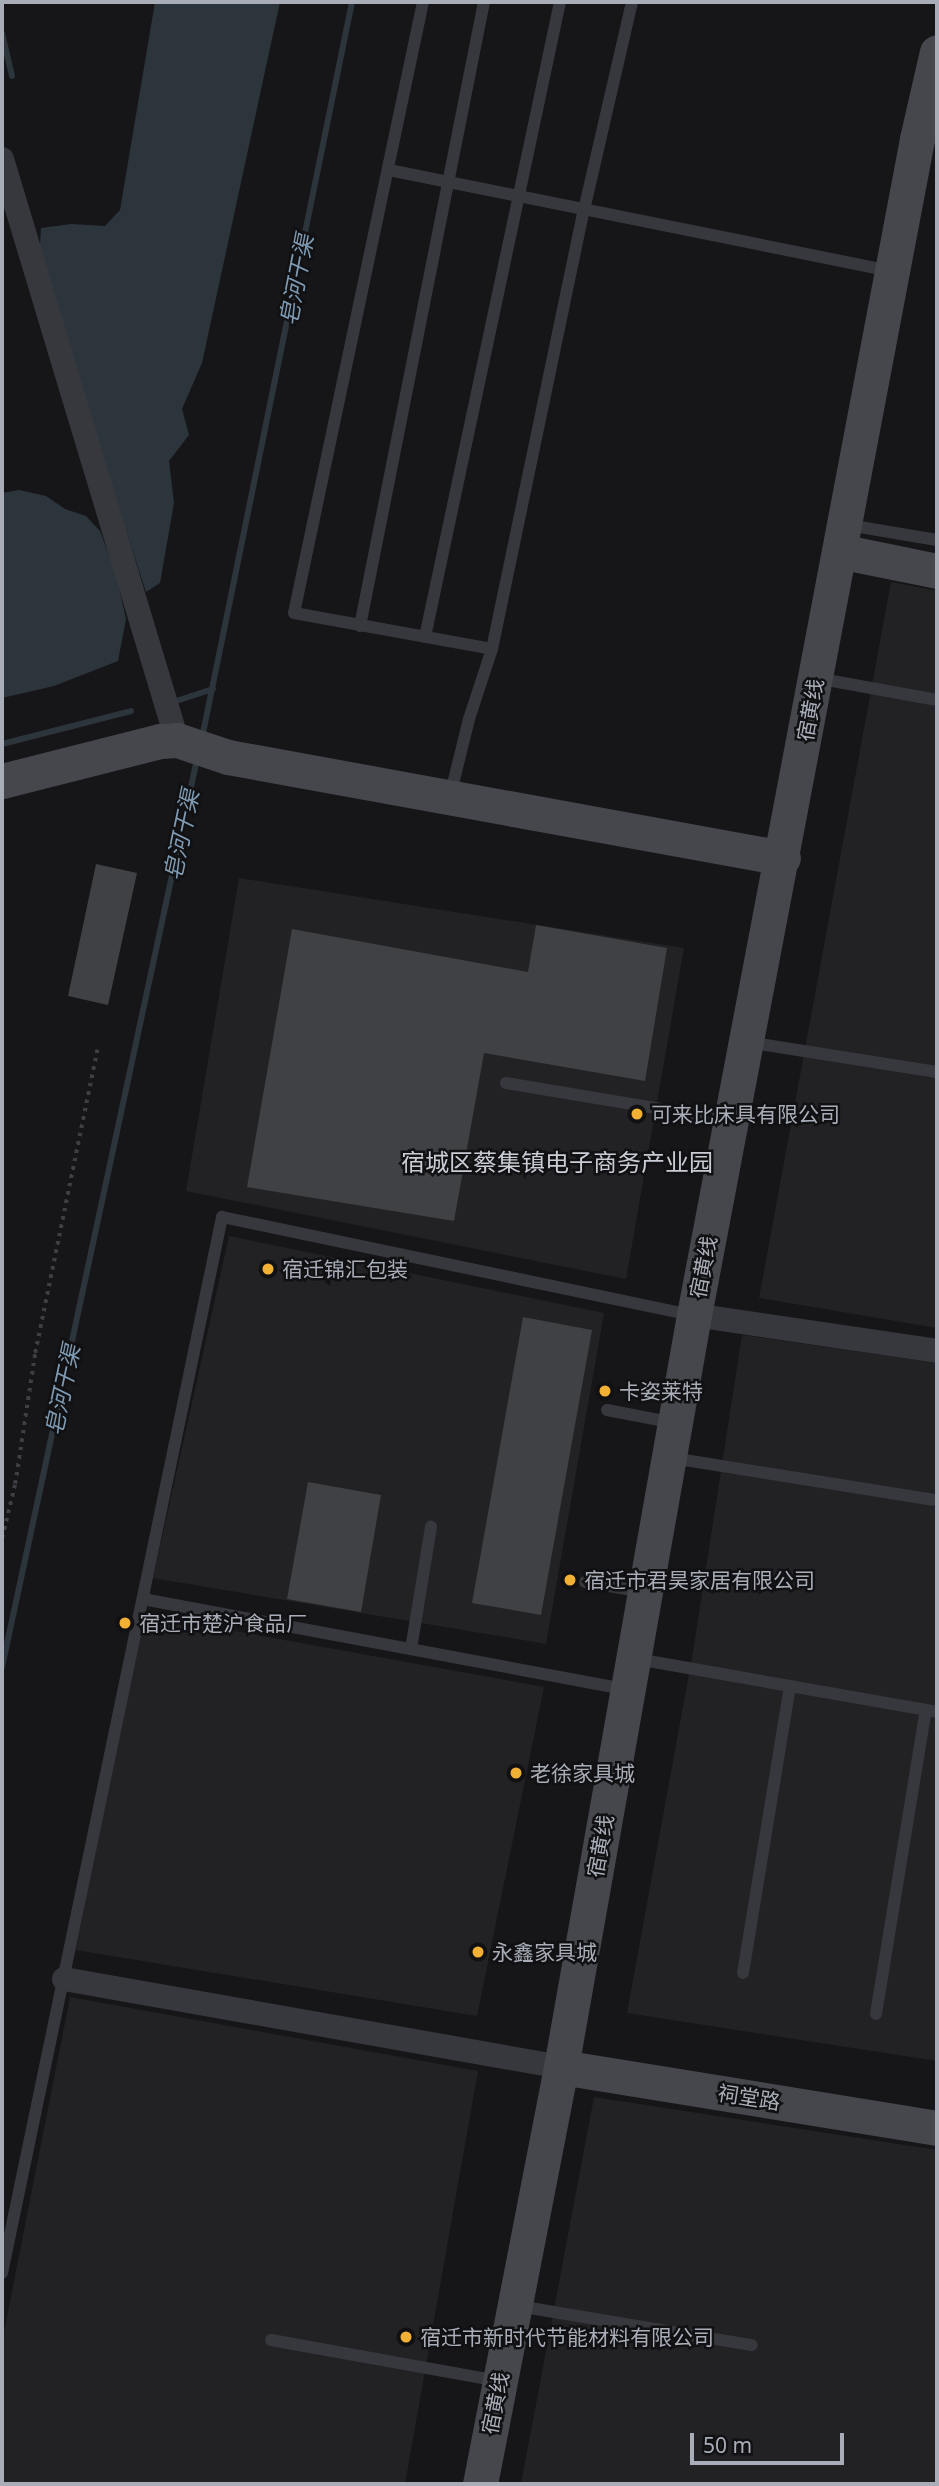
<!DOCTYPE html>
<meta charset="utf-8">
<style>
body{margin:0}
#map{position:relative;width:939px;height:2486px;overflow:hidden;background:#161618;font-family:"Noto Sans","Noto Sans SC",sans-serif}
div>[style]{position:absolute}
.built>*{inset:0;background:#222225}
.water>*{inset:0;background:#2c353c}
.stream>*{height:6px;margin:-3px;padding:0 3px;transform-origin:3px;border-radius:3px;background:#2c353c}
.building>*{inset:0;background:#404145}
.path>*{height:3.5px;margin-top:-1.75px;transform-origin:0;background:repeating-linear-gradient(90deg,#3d3f44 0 3.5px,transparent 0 8.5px)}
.lane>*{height:12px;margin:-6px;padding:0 6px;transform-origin:6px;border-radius:6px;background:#37383d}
.street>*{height:24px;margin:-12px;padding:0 12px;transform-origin:12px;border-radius:12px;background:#37383d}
.secondary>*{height:35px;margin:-17.5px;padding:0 17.5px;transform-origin:17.5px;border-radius:17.5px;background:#45474d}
.dots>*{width:19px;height:19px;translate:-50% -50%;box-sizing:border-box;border:4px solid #111113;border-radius:50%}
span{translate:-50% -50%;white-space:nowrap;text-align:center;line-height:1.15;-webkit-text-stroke:5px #111113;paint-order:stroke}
.street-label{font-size:21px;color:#a8adb8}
.poi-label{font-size:21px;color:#a8adb8}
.left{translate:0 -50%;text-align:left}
.water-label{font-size:23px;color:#7f9bb3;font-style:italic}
.quarter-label{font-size:24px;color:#c9ccd4}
.frame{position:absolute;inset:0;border:4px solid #a8adb8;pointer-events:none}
.scale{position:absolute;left:690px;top:2433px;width:154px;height:32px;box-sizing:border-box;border:4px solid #a8adb8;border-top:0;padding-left:9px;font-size:21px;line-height:24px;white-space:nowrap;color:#a8adb8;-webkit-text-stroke:5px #111113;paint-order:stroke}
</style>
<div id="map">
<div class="built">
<div style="clip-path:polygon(891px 582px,937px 591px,937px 1328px,759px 1298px)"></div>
<div style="clip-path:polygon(239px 878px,684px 948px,626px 1279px,186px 1191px)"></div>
<div style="clip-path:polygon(229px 1236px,604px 1313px,546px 1644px,153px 1578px)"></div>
<div style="clip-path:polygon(742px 1335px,937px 1363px,937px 2061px,627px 2013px,693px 1652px)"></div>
<div style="clip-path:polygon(141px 1614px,544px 1687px,477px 2016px,76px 1950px)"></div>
<div style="clip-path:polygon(70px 1997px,478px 2071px,405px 2484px,2px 2484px,2px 2342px)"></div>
<div style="clip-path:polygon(594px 2097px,937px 2150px,937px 2484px,521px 2484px)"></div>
</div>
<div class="water">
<div style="clip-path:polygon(155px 2px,280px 2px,202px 363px,182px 409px,189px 435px,169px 461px,174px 503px,160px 583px,146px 592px,39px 261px,41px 228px,71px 224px,105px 226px,120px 210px)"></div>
<div style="clip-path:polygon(19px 490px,46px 496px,65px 509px,86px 516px,100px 531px,115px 571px,126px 619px,118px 661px,54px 686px,2px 698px,2px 493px)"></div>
</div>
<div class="stream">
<div style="left:2px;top:33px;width:44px;rotate:76.9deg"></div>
<div style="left:173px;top:702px;width:42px;rotate:-18deg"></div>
<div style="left:202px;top:738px;width:751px;rotate:-78.48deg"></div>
<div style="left:2px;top:744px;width:133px;rotate:-14.3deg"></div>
<div style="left:2px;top:1667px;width:929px;rotate:-77.88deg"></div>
</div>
<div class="building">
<div style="clip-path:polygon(96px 864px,137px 873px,108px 1005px,68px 996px)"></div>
<div style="clip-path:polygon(536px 925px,667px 948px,645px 1081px,484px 1053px,454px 1221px,247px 1187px,292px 929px,528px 972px)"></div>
<div style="clip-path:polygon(523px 1317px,592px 1330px,541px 1615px,472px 1603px)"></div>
<div style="clip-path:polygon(308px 1482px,381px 1495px,361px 1612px,287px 1599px)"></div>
</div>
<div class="path">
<div style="left:2px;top:1538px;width:56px;rotate:-76.5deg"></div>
<div style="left:15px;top:1484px;width:133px;rotate:-81.3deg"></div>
<div style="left:35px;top:1353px;width:313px;rotate:-78.4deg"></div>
</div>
<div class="lane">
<div style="left:423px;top:2px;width:624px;rotate:101.92deg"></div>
<div style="left:294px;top:613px;width:201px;rotate:10.3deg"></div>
<div style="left:389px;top:170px;width:512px;rotate:11.38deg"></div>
<div style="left:848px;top:525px;width:90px;rotate:9.6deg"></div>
<div style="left:360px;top:626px;width:636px;rotate:-78.76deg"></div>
<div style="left:425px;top:637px;width:649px;rotate:-78deg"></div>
<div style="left:816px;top:678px;width:123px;rotate:10.3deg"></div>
<div style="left:450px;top:796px;width:79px;rotate:-76.1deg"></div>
<div style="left:469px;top:719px;width:74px;rotate:-71.8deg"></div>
<div style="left:492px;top:649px;width:449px;rotate:-78.2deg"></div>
<div style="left:584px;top:210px;width:213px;rotate:-77deg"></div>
<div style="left:747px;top:1042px;width:192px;rotate:9deg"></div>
<div style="left:506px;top:1083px;width:225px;rotate:9.5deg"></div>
<div style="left:607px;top:1410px;width:68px;rotate:11deg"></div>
<div style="left:672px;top:1458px;width:264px;rotate:9.1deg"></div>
<div style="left:585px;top:1582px;width:61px;rotate:9.5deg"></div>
<div style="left:143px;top:1599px;width:492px;rotate:10.6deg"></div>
<div style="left:411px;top:1649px;width:124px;rotate:-80.7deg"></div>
<div style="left:637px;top:1659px;width:305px;rotate:10deg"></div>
<div style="left:743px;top:1973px;width:291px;rotate:-80.7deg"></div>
<div style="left:876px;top:2014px;width:308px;rotate:-80.7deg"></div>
<div style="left:2px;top:2273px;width:1079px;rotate:-78.23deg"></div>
<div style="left:222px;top:1217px;width:478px;rotate:11.8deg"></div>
<div style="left:518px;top:2306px;width:237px;rotate:9.5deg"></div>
<div style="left:271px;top:2340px;width:232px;rotate:10.2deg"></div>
</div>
<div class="street">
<div style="left:2px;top:159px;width:607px;rotate:73.24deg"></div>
<div style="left:694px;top:1315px;width:246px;rotate:8.4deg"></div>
<div style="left:64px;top:1979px;width:505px;rotate:10.04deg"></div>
</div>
<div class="secondary">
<div style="left:839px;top:551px;width:100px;rotate:11.5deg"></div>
<div style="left:2px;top:781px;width:163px;rotate:-14.2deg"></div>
<div style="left:160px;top:741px;width:17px;rotate:-3deg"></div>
<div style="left:177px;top:740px;width:54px;rotate:18.4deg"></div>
<div style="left:228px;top:757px;width:564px;rotate:10.31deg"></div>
<div style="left:561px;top:2067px;width:381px;rotate:9.2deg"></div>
<div style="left:480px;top:2484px;width:425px;rotate:-79deg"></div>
<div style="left:561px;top:2067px;width:764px;rotate:-79.97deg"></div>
<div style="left:694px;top:1315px;width:1197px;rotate:-79.26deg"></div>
<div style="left:917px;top:139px;width:89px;rotate:-77.1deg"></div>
</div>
<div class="dots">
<div style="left:637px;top:1114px;background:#f2b134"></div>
<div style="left:268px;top:1269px;background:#f2b134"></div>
<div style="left:605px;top:1391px;background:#f2b134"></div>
<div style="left:570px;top:1580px;background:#f2b134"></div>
<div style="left:125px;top:1623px;background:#f2b134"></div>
<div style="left:516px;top:1773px;background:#f2b134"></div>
<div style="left:478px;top:1952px;background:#f2b134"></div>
<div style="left:406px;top:2337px;background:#f2b134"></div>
</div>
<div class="street-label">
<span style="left:810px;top:710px;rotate:-80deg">宿黄线</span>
<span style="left:703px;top:1267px;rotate:-79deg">宿黄线</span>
<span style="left:600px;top:1846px;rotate:-80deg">宿黄线</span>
<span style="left:749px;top:2097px;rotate:9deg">祠堂路</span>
<span style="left:495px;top:2403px;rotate:-79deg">宿黄线</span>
</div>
<div class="poi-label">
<span class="left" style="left:651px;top:1114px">可来比床具有限公司</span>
<span class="left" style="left:282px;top:1269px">宿迁锦汇包装</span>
<span class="left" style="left:619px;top:1391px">卡姿莱特</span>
<span class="left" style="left:584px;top:1580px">宿迁市君昊家居有限公司</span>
<span class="left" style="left:139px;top:1623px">宿迁市楚沪食品厂</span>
<span class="left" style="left:530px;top:1773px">老徐家具城</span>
<span class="left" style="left:492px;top:1952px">永鑫家具城</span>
<span class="left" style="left:420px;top:2337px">宿迁市新时代节能材料有限公司</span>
</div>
<div class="water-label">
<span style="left:296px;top:280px;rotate:-79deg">皂河干渠</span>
<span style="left:181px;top:835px;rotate:-78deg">皂河干渠</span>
<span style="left:62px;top:1390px;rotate:-78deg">皂河干渠</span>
</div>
<div class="quarter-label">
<span style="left:557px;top:1162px">宿城区蔡集镇电子商务产业园</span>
</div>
<div class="frame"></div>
<div class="scale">50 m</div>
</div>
